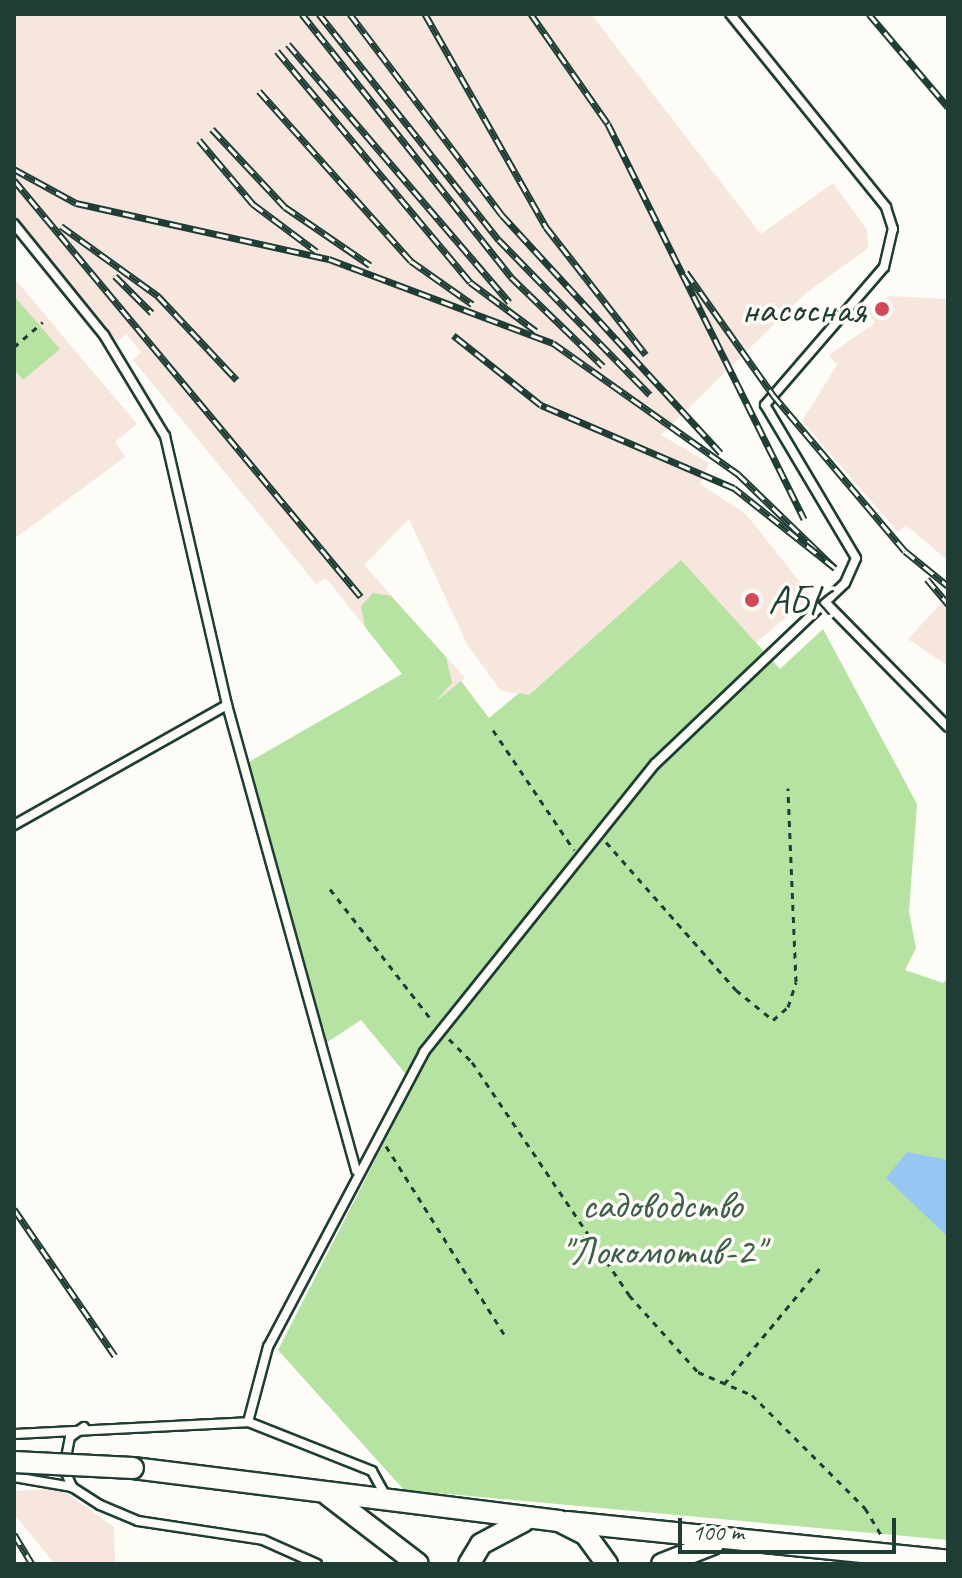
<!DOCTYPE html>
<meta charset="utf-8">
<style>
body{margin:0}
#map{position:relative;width:962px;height:1578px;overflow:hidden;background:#fdfcf7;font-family:Caveat,sans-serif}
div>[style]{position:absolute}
.built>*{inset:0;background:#f7e6dd}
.green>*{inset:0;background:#b6e3a2}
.water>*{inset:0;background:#96c6f2}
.path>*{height:3px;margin-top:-1.5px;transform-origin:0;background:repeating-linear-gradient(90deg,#1f3d34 0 6px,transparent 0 12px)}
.roads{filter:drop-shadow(2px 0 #1f3d34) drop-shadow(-2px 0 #1f3d34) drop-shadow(0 2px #1f3d34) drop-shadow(0 -2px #1f3d34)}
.service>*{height:8px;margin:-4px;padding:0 4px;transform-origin:4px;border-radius:4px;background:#fdfcf7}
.tertiary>*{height:20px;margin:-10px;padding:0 10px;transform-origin:10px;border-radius:10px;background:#fdfcf7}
.rail>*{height:7px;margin-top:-3.5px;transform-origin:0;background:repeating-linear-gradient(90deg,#fdfcf7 0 12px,#1f3d34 0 24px);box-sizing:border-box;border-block:2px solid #1f3d34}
.bridges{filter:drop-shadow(2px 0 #1f3d34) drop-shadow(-2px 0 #1f3d34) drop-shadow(0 2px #1f3d34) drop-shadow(0 -2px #1f3d34)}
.tertiary-bridge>*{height:20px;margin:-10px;padding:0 10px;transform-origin:10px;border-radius:10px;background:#fdfcf7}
.dots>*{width:22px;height:22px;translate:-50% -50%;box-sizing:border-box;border:4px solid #fdfcf7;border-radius:50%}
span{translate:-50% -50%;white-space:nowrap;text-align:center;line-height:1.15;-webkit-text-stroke:7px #fdfcf7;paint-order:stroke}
.poi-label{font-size:40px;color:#1f3d34}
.right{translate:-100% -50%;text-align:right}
.left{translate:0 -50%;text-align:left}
.park-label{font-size:40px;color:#3d5e4a}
.frame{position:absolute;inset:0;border:16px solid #1f3d34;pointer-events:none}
.scale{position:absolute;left:678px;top:1518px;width:218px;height:36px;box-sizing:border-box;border:4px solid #1f3d34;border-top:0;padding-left:10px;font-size:24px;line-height:28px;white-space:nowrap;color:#1f3d34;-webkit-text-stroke:6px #fdfcf7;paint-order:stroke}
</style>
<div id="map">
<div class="built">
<div style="clip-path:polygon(14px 14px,591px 14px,761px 234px,833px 183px,867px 230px,868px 248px,806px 293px,661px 435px,709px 463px,700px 484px,746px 514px,811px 596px,756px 643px,681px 560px,529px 695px,501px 691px,467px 644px,409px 519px,364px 565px,465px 678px,429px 707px,326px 578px,316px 584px,133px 360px,141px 352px,126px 334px,117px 342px,14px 214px)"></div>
<div style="clip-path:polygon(14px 278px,137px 424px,115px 442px,125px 457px,14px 539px)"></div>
<div style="clip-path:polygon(889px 296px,948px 299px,948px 561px,906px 525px,898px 532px,802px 421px,837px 365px,829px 355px,875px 323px,867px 311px)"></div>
<div style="clip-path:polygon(948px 596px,948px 666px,908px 639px)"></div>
<div style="clip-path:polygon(59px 1488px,114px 1527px,115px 1564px,55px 1564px,14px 1514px,14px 1491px)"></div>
</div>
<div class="green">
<div style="clip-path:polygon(14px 296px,60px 349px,23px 380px,14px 369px)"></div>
<div style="clip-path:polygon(681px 560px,780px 669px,823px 629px,917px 804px,909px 912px,916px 948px,905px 970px,943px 983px,948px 978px,948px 1540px,404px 1490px,278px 1350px,414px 1084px,361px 1020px,326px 1043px,249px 762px,402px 674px,365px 627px,361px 606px,373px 593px,391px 596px,446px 657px,452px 683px,435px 702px,461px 681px,489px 718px,519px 693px,529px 695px)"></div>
</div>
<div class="water">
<div style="clip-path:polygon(907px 1152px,948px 1160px,948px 1237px,886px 1178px)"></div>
</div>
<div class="path">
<div style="left:14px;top:347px;width:38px;rotate:-41deg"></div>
<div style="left:493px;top:730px;width:145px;rotate:56deg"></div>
<div style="left:606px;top:842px;width:197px;rotate:48.7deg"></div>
<div style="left:736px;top:990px;width:48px;rotate:39deg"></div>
<div style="left:773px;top:1020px;width:20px;rotate:-41deg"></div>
<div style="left:788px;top:1007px;width:26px;rotate:-72deg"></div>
<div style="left:796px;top:982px;width:194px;rotate:-92.4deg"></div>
<div style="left:330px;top:889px;width:168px;rotate:52.2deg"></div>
<div style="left:449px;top:1039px;width:33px;rotate:45deg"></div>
<div style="left:472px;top:1062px;width:281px;rotate:56deg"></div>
<div style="left:629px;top:1295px;width:103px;rotate:48.1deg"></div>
<div style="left:698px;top:1372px;width:59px;rotate:23.1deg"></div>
<div style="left:752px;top:1395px;width:160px;rotate:45deg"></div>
<div style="left:865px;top:1508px;width:33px;rotate:59deg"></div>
<div style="left:386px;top:1146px;width:222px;rotate:57.9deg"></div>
<div style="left:724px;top:1384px;width:151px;rotate:-50.4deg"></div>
</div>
<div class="roads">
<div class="service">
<div style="left:14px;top:224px;width:143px;rotate:51deg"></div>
<div style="left:104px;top:335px;width:118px;rotate:58.9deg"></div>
<div style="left:165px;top:436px;width:276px;rotate:77deg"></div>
<div style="left:227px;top:705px;width:483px;rotate:74.5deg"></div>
<div style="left:825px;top:602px;width:175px;rotate:45.5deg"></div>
<div style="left:14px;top:825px;width:244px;rotate:-29.4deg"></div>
<div style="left:84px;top:1427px;width:17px;rotate:144deg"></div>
<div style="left:70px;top:1437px;width:32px;rotate:101deg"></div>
<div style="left:64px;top:1468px;width:21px;rotate:67deg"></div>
<div style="left:72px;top:1487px;width:33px;rotate:33deg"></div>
<div style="left:100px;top:1505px;width:41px;rotate:22.8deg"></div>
<div style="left:138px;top:1521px;width:126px;rotate:8.6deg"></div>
<div style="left:263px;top:1540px;width:59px;rotate:24deg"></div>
<div style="left:14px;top:1434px;width:234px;rotate:-2.9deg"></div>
<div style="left:14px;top:1477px;width:59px;rotate:9.8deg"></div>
<div style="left:388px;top:1500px;width:33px;rotate:-119deg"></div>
<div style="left:372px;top:1471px;width:133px;rotate:-158.4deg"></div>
<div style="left:248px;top:1422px;width:78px;rotate:-75.1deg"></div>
<div style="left:268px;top:1347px;width:334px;rotate:-62.1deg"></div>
<div style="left:424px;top:1052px;width:369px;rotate:-51.3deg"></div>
<div style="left:655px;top:764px;width:262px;rotate:-43.6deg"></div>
<div style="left:845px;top:583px;width:27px;rotate:-66deg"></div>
<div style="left:856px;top:558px;width:178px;rotate:-120.7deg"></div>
<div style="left:765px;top:405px;width:182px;rotate:-49.2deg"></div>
<div style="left:884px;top:267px;width:39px;rotate:-77deg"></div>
<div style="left:893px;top:229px;width:23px;rotate:-108deg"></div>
<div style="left:886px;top:207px;width:248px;rotate:-128.9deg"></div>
</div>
<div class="tertiary">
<div style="left:133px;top:1468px;width:429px;rotate:7.1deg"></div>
<div style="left:559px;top:1521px;width:30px;rotate:27deg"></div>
<div style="left:586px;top:1535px;width:36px;rotate:54deg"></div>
<div style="left:328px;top:1495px;width:113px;rotate:37.5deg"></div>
<div style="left:567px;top:1522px;width:383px;rotate:5.8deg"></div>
<div style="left:469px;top:1564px;width:23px;rotate:-59deg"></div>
<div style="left:481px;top:1544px;width:49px;rotate:-28.1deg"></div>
<div style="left:662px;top:1564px;width:55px;rotate:-21.4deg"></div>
</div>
</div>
<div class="rail">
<div style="left:302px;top:14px;width:336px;rotate:51.5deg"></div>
<div style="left:511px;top:277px;width:128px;rotate:44.1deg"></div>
<div style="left:319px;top:14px;width:289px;rotate:51.5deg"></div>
<div style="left:499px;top:240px;width:216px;rotate:45.7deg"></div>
<div style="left:350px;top:14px;width:252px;rotate:52.9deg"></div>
<div style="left:502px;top:215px;width:323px;rotate:47.4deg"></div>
<div style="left:425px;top:14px;width:245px;rotate:60.4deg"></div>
<div style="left:546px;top:227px;width:162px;rotate:52deg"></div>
<div style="left:531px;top:14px;width:134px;rotate:55deg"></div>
<div style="left:608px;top:124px;width:441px;rotate:63.6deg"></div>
<div style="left:869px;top:14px;width:122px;rotate:49.7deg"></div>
<div style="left:288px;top:44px;width:340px;rotate:49.4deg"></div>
<div style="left:277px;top:51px;width:301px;rotate:50.1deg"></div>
<div style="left:470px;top:282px;width:82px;rotate:36.6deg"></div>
<div style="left:259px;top:91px;width:228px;rotate:48.2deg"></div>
<div style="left:411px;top:261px;width:75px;rotate:35.2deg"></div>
<div style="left:212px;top:129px;width:107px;rotate:46.9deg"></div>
<div style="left:285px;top:207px;width:103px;rotate:34.3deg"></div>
<div style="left:199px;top:140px;width:84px;rotate:49.8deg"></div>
<div style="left:253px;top:204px;width:79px;rotate:36.7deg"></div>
<div style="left:14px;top:169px;width:71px;rotate:28.7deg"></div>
<div style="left:76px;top:203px;width:259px;rotate:12.5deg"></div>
<div style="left:329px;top:259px;width:239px;rotate:20.6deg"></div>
<div style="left:553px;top:343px;width:227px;rotate:35.3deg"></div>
<div style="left:738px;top:474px;width:135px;rotate:44.1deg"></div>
<div style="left:835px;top:568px;width:129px;rotate:-141.6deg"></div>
<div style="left:734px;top:488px;width:210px;rotate:-156.7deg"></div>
<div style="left:541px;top:405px;width:112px;rotate:-141.5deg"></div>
<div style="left:14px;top:180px;width:542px;rotate:50.23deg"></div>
<div style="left:61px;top:226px;width:120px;rotate:35.8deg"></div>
<div style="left:158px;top:296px;width:115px;rotate:46.8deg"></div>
<div style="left:686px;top:272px;width:151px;rotate:54.7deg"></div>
<div style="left:773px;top:395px;width:204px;rotate:49.8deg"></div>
<div style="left:905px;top:551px;width:55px;rotate:39.1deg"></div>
<div style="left:115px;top:276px;width:52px;rotate:45deg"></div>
<div style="left:927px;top:579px;width:33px;rotate:50deg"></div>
<div style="left:14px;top:1209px;width:178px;rotate:55.5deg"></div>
<div style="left:14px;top:1534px;width:35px;rotate:59deg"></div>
</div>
<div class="bridges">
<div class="tertiary-bridge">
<div style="left:14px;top:1462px;width:119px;rotate:2.9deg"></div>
</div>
</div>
<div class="dots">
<div style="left:882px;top:309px;background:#d1495b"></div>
<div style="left:752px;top:600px;background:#d1495b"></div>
</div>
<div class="poi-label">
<span class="right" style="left:866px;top:309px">насосная</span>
<span class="left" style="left:768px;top:600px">АБК</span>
</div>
<div class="park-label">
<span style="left:662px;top:1228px">садоводство<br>"Локомотив-2"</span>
</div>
<div class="frame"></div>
<div class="scale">100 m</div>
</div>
